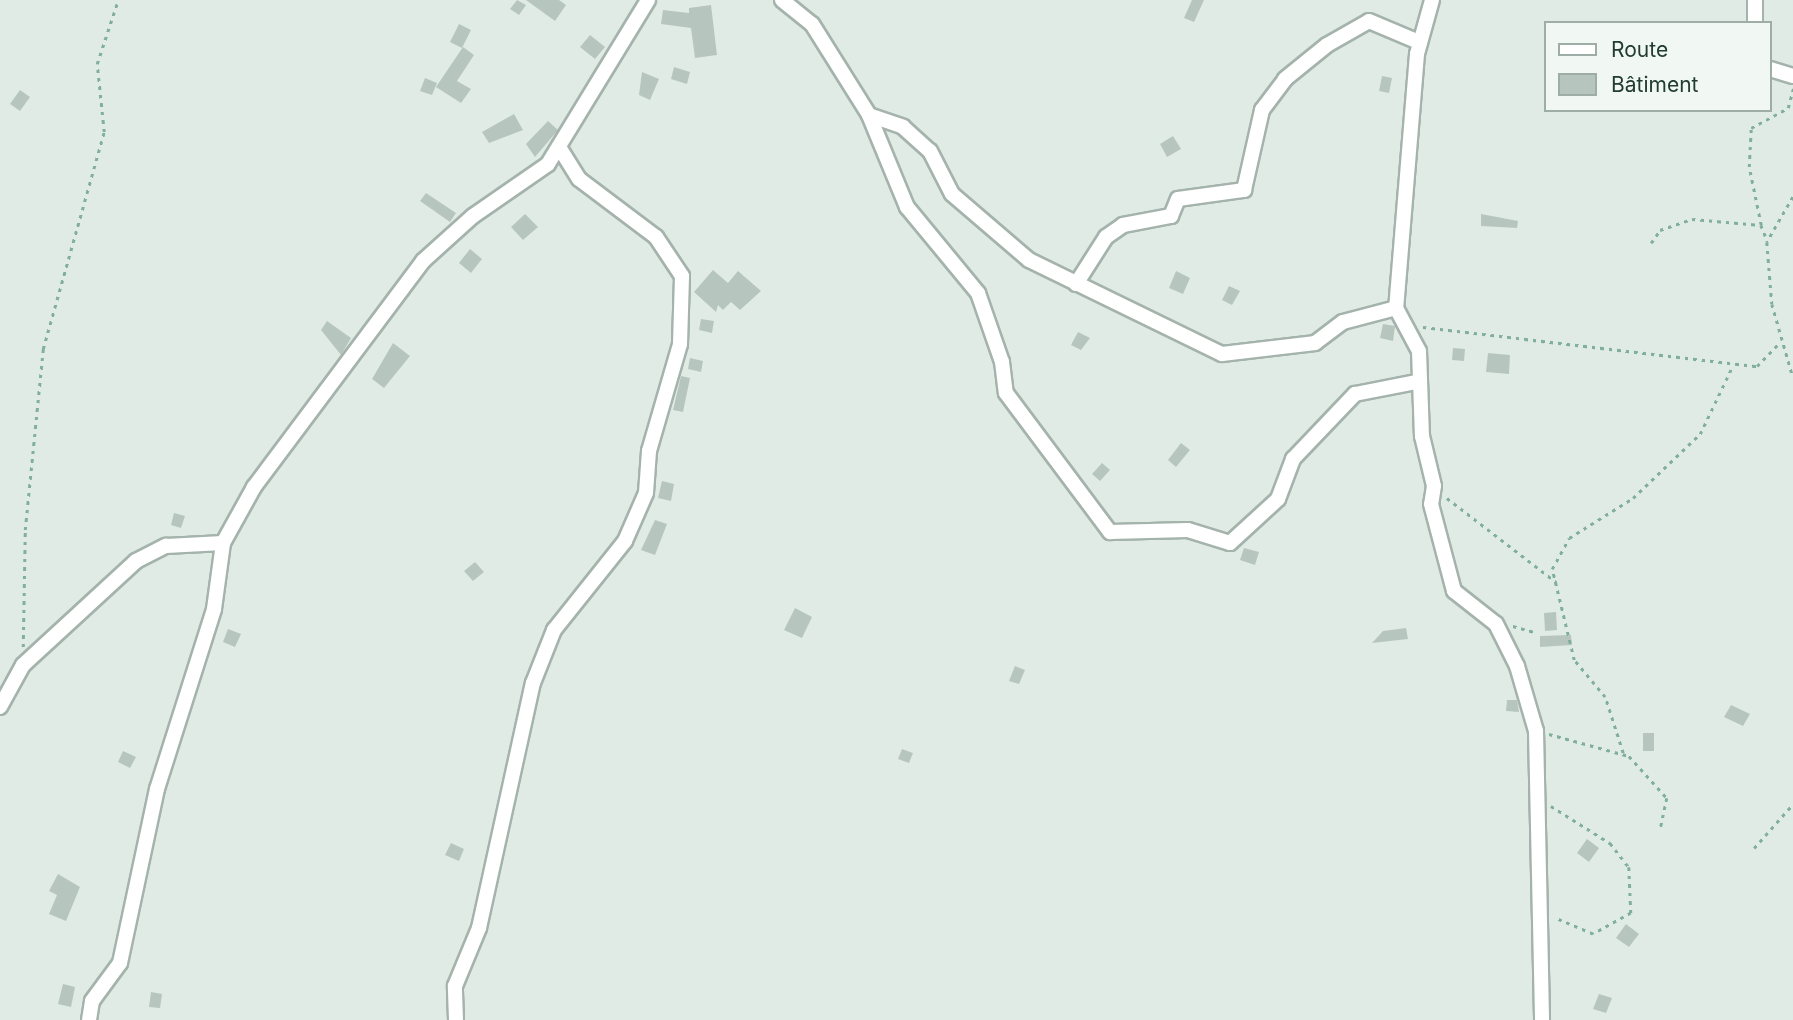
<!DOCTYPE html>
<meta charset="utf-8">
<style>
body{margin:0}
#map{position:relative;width:1793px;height:1020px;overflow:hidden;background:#e1ebe6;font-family:Inter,sans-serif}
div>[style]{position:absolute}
.building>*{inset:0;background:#b6c6be}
.path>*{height:2.5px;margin-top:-1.25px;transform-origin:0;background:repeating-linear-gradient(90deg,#81af9d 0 3.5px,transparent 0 8.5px)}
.roads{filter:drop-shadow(2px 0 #a4b3ac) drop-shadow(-2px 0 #a4b3ac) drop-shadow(0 2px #a4b3ac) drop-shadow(0 -2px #a4b3ac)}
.minor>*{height:14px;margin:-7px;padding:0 7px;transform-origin:7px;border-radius:7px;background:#fff}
span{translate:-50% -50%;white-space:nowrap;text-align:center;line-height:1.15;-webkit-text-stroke:6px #f1f8f4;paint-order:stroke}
.legend{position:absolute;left:1544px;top:21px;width:228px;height:91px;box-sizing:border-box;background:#f1f8f4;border:2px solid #9eada6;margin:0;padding:9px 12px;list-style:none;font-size:21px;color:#213c32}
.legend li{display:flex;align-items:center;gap:14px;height:35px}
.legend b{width:35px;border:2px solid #9eada6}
</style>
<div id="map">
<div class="building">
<div style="clip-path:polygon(517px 0,526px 5px,519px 15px,510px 9px)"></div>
<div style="clip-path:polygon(526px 0,559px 0,566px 5px,555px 21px)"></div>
<div style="clip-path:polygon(1192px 0,1204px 0,1194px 22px,1184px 18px)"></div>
<div style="clip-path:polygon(711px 5px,717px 55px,695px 58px,691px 28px,661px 24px,663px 10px,689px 13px,689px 8px)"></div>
<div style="clip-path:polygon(459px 24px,471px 30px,462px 48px,450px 42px)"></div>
<div style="clip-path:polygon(590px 35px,605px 47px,595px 59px,580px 47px)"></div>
<div style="clip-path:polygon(463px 47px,474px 55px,457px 81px,471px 89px,461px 103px,436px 87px)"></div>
<div style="clip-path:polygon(674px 67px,690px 72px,687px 84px,671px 79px)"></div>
<div style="clip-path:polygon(642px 72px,659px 79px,650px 100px,639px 95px)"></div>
<div style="clip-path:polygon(1382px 76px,1392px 78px,1389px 93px,1379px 91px)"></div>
<div style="clip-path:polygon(425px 78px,437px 83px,432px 95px,420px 91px)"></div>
<div style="clip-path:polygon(20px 90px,30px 97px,20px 111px,10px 104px)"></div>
<div style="clip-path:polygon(514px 114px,523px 130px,489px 143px,482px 132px)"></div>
<div style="clip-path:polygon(548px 121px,558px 130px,535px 157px,526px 144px)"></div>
<div style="clip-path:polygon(1173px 136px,1181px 149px,1167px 157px,1160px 144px)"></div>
<div style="clip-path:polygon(426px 193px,456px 213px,450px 222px,420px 201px)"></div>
<div style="clip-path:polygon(525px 214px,538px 227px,523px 240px,511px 227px)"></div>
<div style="clip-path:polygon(1481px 214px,1518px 221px,1517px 228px,1481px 226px)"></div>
<div style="clip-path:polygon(470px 249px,482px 259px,471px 273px,459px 263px)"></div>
<div style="clip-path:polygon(713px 270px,728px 283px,738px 271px,761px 291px,740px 310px,731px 302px,723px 310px,718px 305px,716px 312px,694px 292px)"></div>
<div style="clip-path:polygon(1176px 271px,1190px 278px,1183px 294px,1169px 288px)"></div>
<div style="clip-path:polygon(1229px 286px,1240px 291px,1232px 305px,1222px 300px)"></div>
<div style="clip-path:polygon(701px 319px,714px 321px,712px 333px,699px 330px)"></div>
<div style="clip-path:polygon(327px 321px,351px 338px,341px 355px,321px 330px)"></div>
<div style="clip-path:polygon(1383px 324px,1395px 326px,1393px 341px,1380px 338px)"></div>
<div style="clip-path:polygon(1078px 332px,1090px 338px,1081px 350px,1071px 345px)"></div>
<div style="clip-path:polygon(393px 343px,410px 356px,384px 388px,372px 379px)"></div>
<div style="clip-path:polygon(1453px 348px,1465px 349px,1464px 361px,1452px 360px)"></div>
<div style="clip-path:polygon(1488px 353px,1510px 355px,1509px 374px,1486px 372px)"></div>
<div style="clip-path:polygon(690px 358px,703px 361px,701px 372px,688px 369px)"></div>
<div style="clip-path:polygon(681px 376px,690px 378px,683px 412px,673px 410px)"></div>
<div style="clip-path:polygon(1181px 443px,1190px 450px,1176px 467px,1168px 460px)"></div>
<div style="clip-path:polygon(1102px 463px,1110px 470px,1100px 481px,1092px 474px)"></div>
<div style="clip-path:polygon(662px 481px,674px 484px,671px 501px,658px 498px)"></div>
<div style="clip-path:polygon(174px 513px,185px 516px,181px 528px,171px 525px)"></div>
<div style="clip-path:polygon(655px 520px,667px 524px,655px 555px,641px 550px)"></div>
<div style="clip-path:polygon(1244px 548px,1259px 552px,1255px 565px,1240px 560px)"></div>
<div style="clip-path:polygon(475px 562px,484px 572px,473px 581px,464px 571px)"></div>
<div style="clip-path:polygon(795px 608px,812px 617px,802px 638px,784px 630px)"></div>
<div style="clip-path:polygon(1556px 612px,1557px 630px,1545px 631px,1544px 613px)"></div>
<div style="clip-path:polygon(1406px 628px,1408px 639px,1372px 643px,1383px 631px)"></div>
<div style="clip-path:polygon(228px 629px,241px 634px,235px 647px,223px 642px)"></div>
<div style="clip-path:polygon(1571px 635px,1572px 645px,1540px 647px,1540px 636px)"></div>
<div style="clip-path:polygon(1015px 666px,1025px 670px,1019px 684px,1009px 681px)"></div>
<div style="clip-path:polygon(1507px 700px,1517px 700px,1519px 712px,1506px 711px)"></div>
<div style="clip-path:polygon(1731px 705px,1750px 714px,1743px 726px,1724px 717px)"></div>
<div style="clip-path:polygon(1643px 733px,1654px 733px,1654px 751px,1643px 751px)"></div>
<div style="clip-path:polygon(902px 749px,913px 753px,909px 763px,898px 759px)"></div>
<div style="clip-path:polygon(123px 751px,136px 757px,130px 768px,118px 762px)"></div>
<div style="clip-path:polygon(1587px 839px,1599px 848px,1589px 862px,1577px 853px)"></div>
<div style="clip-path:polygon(451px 843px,464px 849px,459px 861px,445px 855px)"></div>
<div style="clip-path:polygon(58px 874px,80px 887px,66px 921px,49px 914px,57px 895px,49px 891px)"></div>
<div style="clip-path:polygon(1626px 924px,1639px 934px,1629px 947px,1616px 938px)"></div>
<div style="clip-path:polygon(63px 984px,75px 987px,71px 1007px,58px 1004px)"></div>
<div style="clip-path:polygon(151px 992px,162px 994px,160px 1008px,149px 1007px)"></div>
<div style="clip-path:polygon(1599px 994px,1612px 998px,1606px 1013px,1593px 1009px)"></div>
</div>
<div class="path">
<div style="left:1793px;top:197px;width:52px;rotate:120deg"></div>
<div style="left:1767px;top:242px;width:62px;rotate:85.4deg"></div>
<div style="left:1772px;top:304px;width:76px;rotate:74deg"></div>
<div style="left:1761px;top:225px;width:59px;rotate:-101.7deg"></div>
<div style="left:1749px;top:167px;width:39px;rotate:-87deg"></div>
<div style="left:1751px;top:128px;width:42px;rotate:-28.4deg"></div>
<div style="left:1788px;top:108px;width:20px;rotate:-75deg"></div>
<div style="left:1651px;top:243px;width:16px;rotate:-55deg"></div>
<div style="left:1660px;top:230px;width:34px;rotate:-19deg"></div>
<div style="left:1692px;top:219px;width:69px;rotate:5deg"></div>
<div style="left:1761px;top:225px;width:16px;rotate:68deg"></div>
<div style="left:1423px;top:327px;width:336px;rotate:6.7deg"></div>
<div style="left:1757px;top:366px;width:33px;rotate:-46deg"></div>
<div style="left:1447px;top:498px;width:138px;rotate:37.6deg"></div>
<div style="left:1513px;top:626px;width:22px;rotate:16deg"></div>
<div style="left:23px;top:647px;width:117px;rotate:-89deg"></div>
<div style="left:25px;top:530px;width:182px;rotate:-84.3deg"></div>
<div style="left:43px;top:349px;width:225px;rotate:-74.3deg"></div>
<div style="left:104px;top:132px;width:68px;rotate:-95.9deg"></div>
<div style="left:97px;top:64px;width:67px;rotate:-71.8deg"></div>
<div style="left:1549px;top:734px;width:83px;rotate:15.4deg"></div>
<div style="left:1629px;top:756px;width:57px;rotate:47.9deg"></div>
<div style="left:1667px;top:798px;width:30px;rotate:102deg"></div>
<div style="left:1623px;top:753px;width:59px;rotate:-107.8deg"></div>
<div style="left:1605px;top:697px;width:48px;rotate:-130deg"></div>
<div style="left:1574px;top:660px;width:94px;rotate:-103.6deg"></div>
<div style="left:1552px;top:569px;width:35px;rotate:-61deg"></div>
<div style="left:1569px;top:538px;width:75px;rotate:-32deg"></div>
<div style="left:1633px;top:498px;width:93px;rotate:-43.7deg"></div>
<div style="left:1700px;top:434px;width:76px;rotate:-64.4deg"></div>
<div style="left:1551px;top:806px;width:70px;rotate:32.1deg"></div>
<div style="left:1610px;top:843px;width:31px;rotate:52deg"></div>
<div style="left:1629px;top:867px;width:46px;rotate:87.5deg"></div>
<div style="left:1631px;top:913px;width:43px;rotate:151.1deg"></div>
<div style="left:1593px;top:934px;width:41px;rotate:-157.2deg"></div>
<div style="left:1754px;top:848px;width:59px;rotate:-48.4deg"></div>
</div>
<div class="roads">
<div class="minor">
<div style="left:782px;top:0;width:38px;rotate:39deg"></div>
<div style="left:812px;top:24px;width:107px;rotate:57.9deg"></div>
<div style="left:869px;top:115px;width:36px;rotate:19deg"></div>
<div style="left:903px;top:127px;width:36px;rotate:42deg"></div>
<div style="left:930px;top:151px;width:48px;rotate:62.9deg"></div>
<div style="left:952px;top:194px;width:101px;rotate:40.6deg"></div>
<div style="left:1029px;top:260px;width:215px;rotate:26deg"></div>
<div style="left:1222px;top:354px;width:94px;rotate:-6.7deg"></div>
<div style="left:1315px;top:343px;width:35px;rotate:-37deg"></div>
<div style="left:1343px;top:322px;width:55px;rotate:-14.8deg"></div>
<div style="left:1432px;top:0;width:56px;rotate:105.5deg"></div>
<div style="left:1417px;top:54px;width:255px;rotate:94.7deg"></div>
<div style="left:1396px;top:308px;width:49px;rotate:61.9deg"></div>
<div style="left:1419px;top:351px;width:85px;rotate:88deg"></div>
<div style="left:1422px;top:436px;width:51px;rotate:76.5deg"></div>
<div style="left:1434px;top:486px;width:18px;rotate:99deg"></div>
<div style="left:1431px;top:504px;width:90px;rotate:75.2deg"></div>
<div style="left:1454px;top:591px;width:53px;rotate:38.2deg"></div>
<div style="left:1496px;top:624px;width:47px;rotate:63.4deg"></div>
<div style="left:1517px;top:666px;width:68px;rotate:73.7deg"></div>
<div style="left:1536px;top:731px;width:289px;rotate:88.8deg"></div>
<div style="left:1755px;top:0;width:23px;rotate:90deg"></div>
<div style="left:1770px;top:69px;width:24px;rotate:17deg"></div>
<div style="left:869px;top:115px;width:100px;rotate:67.6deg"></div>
<div style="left:907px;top:207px;width:112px;rotate:50.5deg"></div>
<div style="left:978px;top:293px;width:73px;rotate:70.8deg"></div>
<div style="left:1002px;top:362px;width:31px;rotate:83deg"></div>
<div style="left:1006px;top:393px;width:174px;rotate:53.2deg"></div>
<div style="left:1110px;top:532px;width:78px;rotate:-1.5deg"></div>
<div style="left:1188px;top:530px;width:44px;rotate:17.2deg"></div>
<div style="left:1230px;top:543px;width:65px;rotate:-42.5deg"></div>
<div style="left:1278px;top:499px;width:43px;rotate:-69.4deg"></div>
<div style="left:1293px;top:459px;width:90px;rotate:-46.4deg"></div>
<div style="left:1355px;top:394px;width:63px;rotate:-11deg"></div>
<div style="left:1076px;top:284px;width:56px;rotate:-57.4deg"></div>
<div style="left:1106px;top:237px;width:21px;rotate:-35deg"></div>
<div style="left:1123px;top:225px;width:49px;rotate:-10.6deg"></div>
<div style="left:1171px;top:216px;width:18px;rotate:-68deg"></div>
<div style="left:1178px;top:199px;width:67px;rotate:-7.8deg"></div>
<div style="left:1244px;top:190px;width:82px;rotate:-77.3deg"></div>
<div style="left:1262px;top:110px;width:39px;rotate:-53deg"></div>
<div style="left:1285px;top:79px;width:54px;rotate:-39deg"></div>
<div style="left:1327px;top:45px;width:48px;rotate:-29.7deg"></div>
<div style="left:1369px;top:21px;width:54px;rotate:22.8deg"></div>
<div style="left:0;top:707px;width:48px;rotate:-61.3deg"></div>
<div style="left:23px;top:665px;width:154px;rotate:-42.6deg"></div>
<div style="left:136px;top:561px;width:34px;rotate:-27deg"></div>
<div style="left:166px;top:546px;width:57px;rotate:-3deg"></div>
<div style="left:89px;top:1020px;width:19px;rotate:-81deg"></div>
<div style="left:92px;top:1001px;width:47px;rotate:-53.6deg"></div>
<div style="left:120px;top:963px;width:178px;rotate:-78deg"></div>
<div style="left:157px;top:789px;width:189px;rotate:-72.4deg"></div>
<div style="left:214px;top:609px;width:67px;rotate:-82.2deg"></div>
<div style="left:223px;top:543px;width:64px;rotate:-61deg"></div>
<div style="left:254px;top:487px;width:282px;rotate:-53.2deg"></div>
<div style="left:423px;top:261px;width:67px;rotate:-42deg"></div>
<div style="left:473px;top:216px;width:91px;rotate:-34.7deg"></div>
<div style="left:548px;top:164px;width:192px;rotate:-58.6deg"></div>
<div style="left:456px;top:1020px;width:34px;rotate:-92deg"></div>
<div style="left:455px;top:986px;width:63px;rotate:-67.5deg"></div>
<div style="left:479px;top:928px;width:251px;rotate:-77.6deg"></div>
<div style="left:533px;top:683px;width:57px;rotate:-68.4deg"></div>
<div style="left:554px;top:630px;width:114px;rotate:-51.4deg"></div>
<div style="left:625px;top:541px;width:52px;rotate:-66.4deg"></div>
<div style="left:646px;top:493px;width:42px;rotate:-85.9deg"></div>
<div style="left:649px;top:451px;width:111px;rotate:-73.8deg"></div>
<div style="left:680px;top:344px;width:68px;rotate:-88.3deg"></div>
<div style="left:682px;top:276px;width:47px;rotate:-123.7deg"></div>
<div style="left:656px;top:237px;width:96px;rotate:-143deg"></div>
<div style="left:579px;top:179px;width:38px;rotate:-122deg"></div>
</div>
</div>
<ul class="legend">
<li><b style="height:9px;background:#fff"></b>Route</li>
<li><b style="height:19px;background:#b6c6be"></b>Bâtiment</li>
</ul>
</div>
